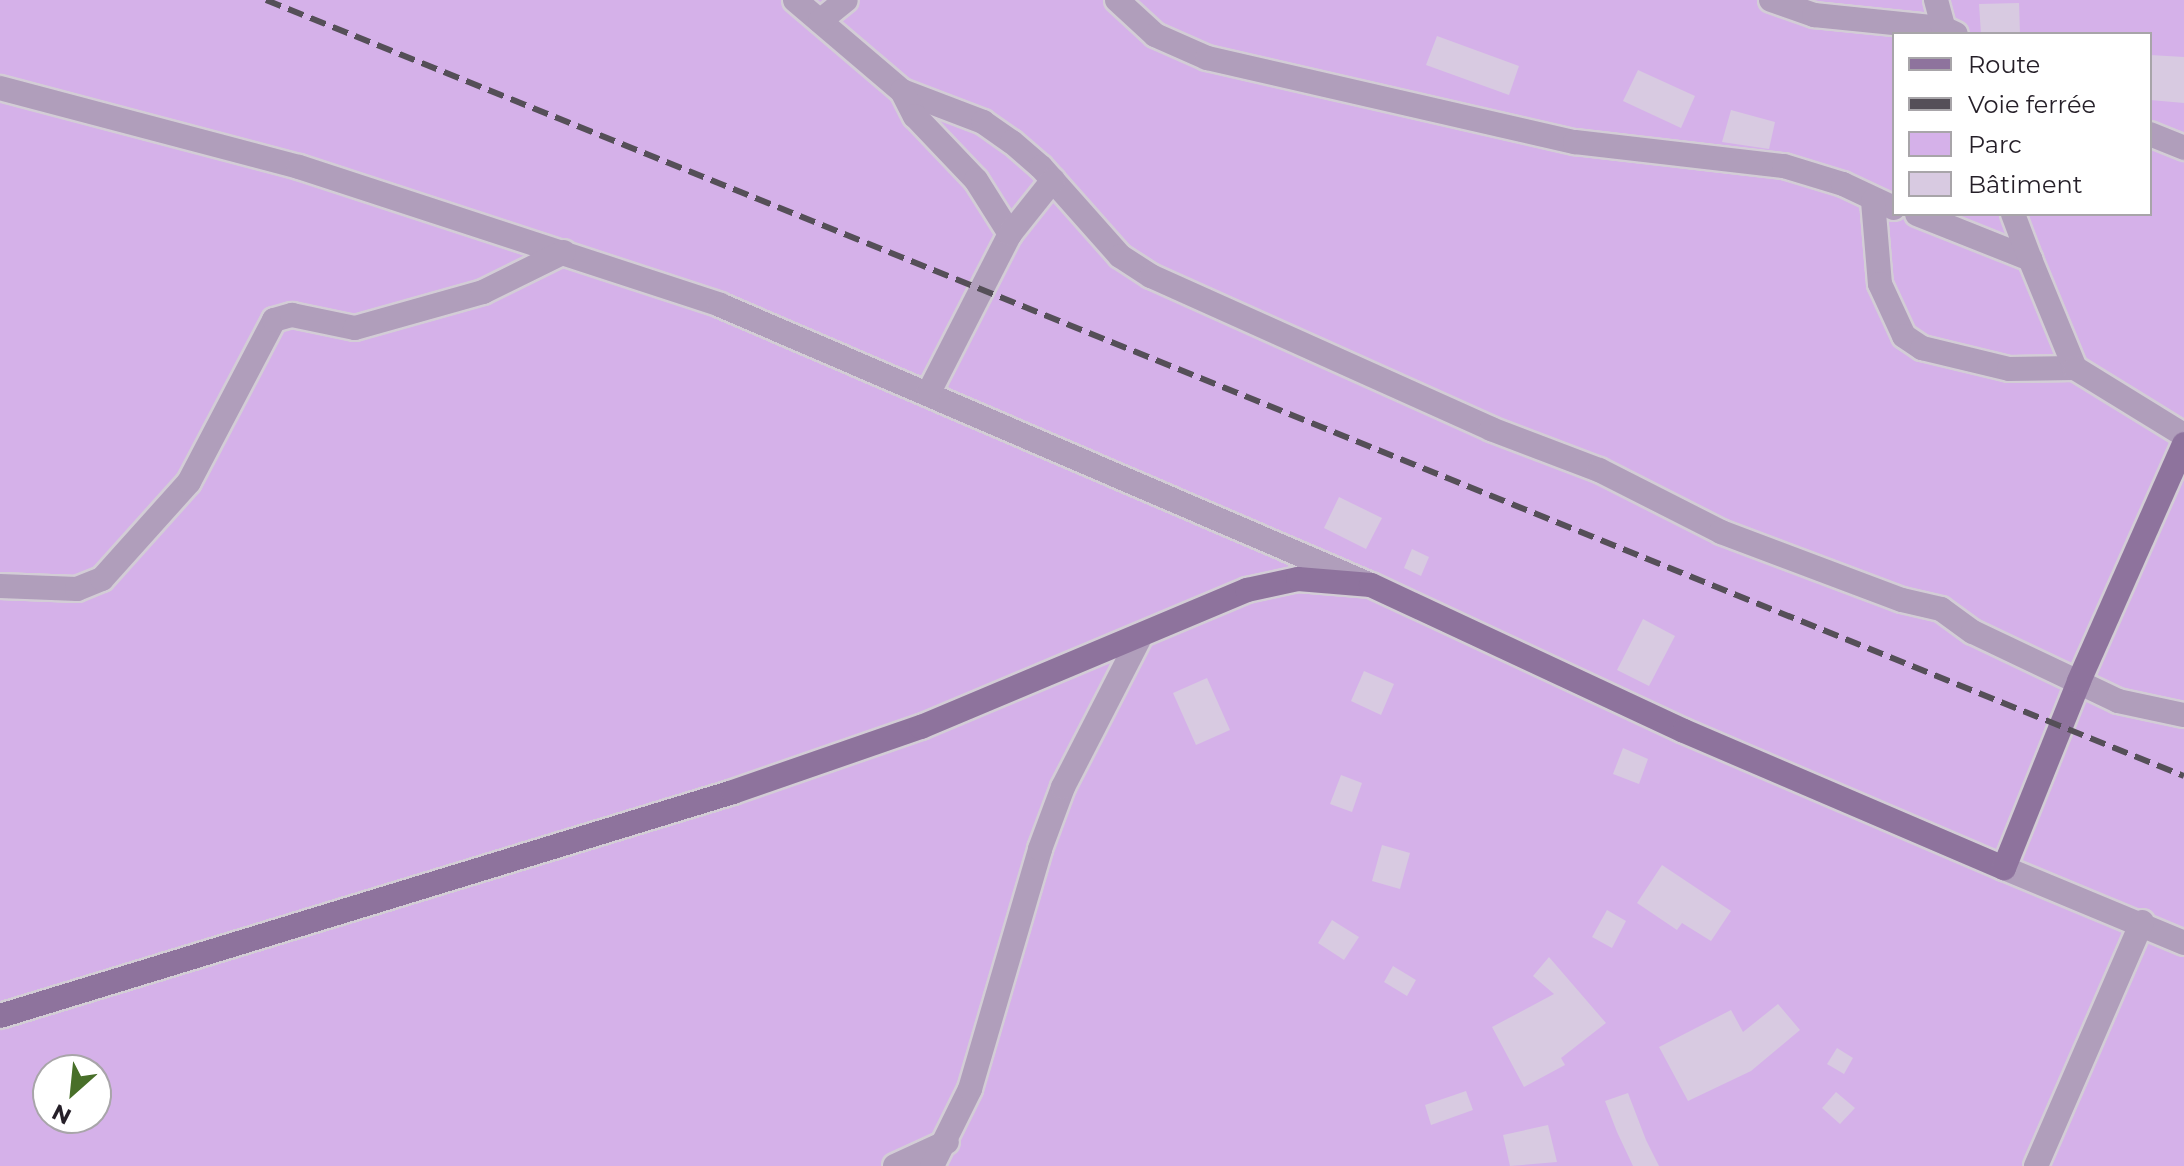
<!DOCTYPE html>
<meta charset="utf-8">
<style>
body{margin:0}
#map{position:relative;width:2184px;height:1166px;overflow:hidden;background:#f9f3fc;font-family:Montserrat,sans-serif}
div>[style]{position:absolute}
.green>*{inset:0;background:#d5b1e9}
.building>*{inset:0;background:#d8cae1}
.roads{filter:drop-shadow(2px 0 #d3cdd6) drop-shadow(-2px 0 #d3cdd6) drop-shadow(0 2px #d3cdd6) drop-shadow(0 -2px #d3cdd6)}
.street>*{height:24px;margin:-12px;padding:0 12px;transform-origin:12px;border-radius:12px;background:#b09ebb}
.secondary>*{height:24px;margin:-12px;padding:0 12px;transform-origin:12px;border-radius:12px;background:#8e739d}
.rail>*{height:6px;margin-top:-3px;transform-origin:0;background:repeating-linear-gradient(90deg,#554f58 0 16px,transparent 0 24px)}
span{translate:-50% -50%;white-space:nowrap;text-align:center;line-height:1.15;-webkit-text-stroke:6px #fff;paint-order:stroke}
.legend{position:absolute;left:1892px;top:32px;width:260px;height:184px;box-sizing:border-box;background:#fff;border:2px solid #a8a5a9;margin:0;padding:10px 14px;list-style:none;font-size:24px;color:#251f28}
.legend li{display:flex;align-items:center;gap:16px;height:40px}
.legend b{width:40px;border:2px solid #a8a5a9}
.north{position:absolute;left:32px;top:1054px;width:80px;height:80px;box-sizing:border-box;background:#fff;border:2px solid #a8a5a9;border-radius:50%;rotate:207deg;font-size:22px;font-weight:700;line-height:32px;text-align:center;color:#251f28}
.north::after{content:'';display:block;margin:auto;width:28px;height:36px;background:#486f29;clip-path:polygon(50% 0,100% 100%,50% 72%,0 100%)}
</style>
<div id="map">
<div class="green">
<div style="clip-path:polygon(evenodd,0 0,2184px 0,2184px 1166px,0 1166px,0 0,1894px 34px,2150px 34px,2150px 214px,1894px 214px,1894px 34px,0 0,48px 1070px,96px 1070px,96px 1118px,48px 1118px,48px 1070px)"></div>
</div>
<div class="building">
<div style="clip-path:polygon(2019px 3px,2020px 34px,1981px 34px,1979px 4px)"></div>
<div style="clip-path:polygon(1437px 36px,1519px 66px,1509px 95px,1426px 65px)"></div>
<div style="clip-path:polygon(2150px 55px,2184px 57px,2184px 103px,2150px 100px)"></div>
<div style="clip-path:polygon(1638px 70px,1695px 96px,1681px 128px,1623px 101px)"></div>
<div style="clip-path:polygon(1731px 110px,1775px 122px,1769px 149px,1722px 142px)"></div>
<div style="clip-path:polygon(1339px 497px,1382px 518px,1366px 549px,1324px 528px)"></div>
<div style="clip-path:polygon(1412px 549px,1429px 557px,1421px 576px,1404px 568px)"></div>
<div style="clip-path:polygon(1643px 619px,1675px 636px,1649px 686px,1617px 670px)"></div>
<div style="clip-path:polygon(1364px 671px,1394px 684px,1381px 715px,1351px 701px)"></div>
<div style="clip-path:polygon(1207px 678px,1230px 730px,1196px 745px,1173px 693px)"></div>
<div style="clip-path:polygon(1623px 748px,1648px 759px,1639px 784px,1613px 774px)"></div>
<div style="clip-path:polygon(1341px 775px,1362px 783px,1352px 812px,1330px 804px)"></div>
<div style="clip-path:polygon(1382px 845px,1410px 853px,1400px 889px,1372px 881px)"></div>
<div style="clip-path:polygon(1662px 865px,1731px 911px,1711px 941px,1682px 923px,1677px 930px,1637px 903px)"></div>
<div style="clip-path:polygon(1607px 910px,1626px 921px,1612px 948px,1592px 937px)"></div>
<div style="clip-path:polygon(1332px 920px,1359px 937px,1344px 960px,1318px 943px)"></div>
<div style="clip-path:polygon(1549px 957px,1606px 1023px,1561px 1058px,1565px 1065px,1524px 1087px,1492px 1027px,1554px 994px,1533px 976px)"></div>
<div style="clip-path:polygon(1393px 966px,1416px 980px,1407px 996px,1384px 982px)"></div>
<div style="clip-path:polygon(1778px 1004px,1800px 1030px,1751px 1071px,1688px 1101px,1659px 1047px,1731px 1010px,1743px 1032px)"></div>
<div style="clip-path:polygon(1837px 1048px,1853px 1058px,1844px 1074px,1827px 1064px)"></div>
<div style="clip-path:polygon(1466px 1091px,1473px 1110px,1431px 1125px,1425px 1105px)"></div>
<div style="clip-path:polygon(1836px 1092px,1855px 1108px,1840px 1124px,1822px 1108px)"></div>
<div style="clip-path:polygon(1628px 1093px,1646px 1140px,1659px 1166px,1633px 1166px,1617px 1132px,1605px 1101px)"></div>
<div style="clip-path:polygon(1548px 1125px,1557px 1162px,1510px 1166px,1503px 1135px)"></div>
</div>
<div class="roads">
<div class="street">
<div style="left:795px;top:0;width:140px;rotate:40.4deg"></div>
<div style="left:902px;top:91px;width:87px;rotate:20.9deg"></div>
<div style="left:983px;top:122px;width:35px;rotate:35deg"></div>
<div style="left:1012px;top:142px;width:38px;rotate:41deg"></div>
<div style="left:1041px;top:167px;width:119px;rotate:48.4deg"></div>
<div style="left:1120px;top:256px;width:37px;rotate:33deg"></div>
<div style="left:1151px;top:276px;width:373px;rotate:24.2deg"></div>
<div style="left:1491px;top:429px;width:116px;rotate:20.8deg"></div>
<div style="left:1599px;top:470px;width:137px;rotate:26.9deg"></div>
<div style="left:1721px;top:532px;width:193px;rotate:20.6deg"></div>
<div style="left:1902px;top:600px;width:40px;rotate:13deg"></div>
<div style="left:1941px;top:609px;width:39px;rotate:36deg"></div>
<div style="left:1973px;top:632px;width:161px;rotate:25.4deg"></div>
<div style="left:2118px;top:701px;width:67px;rotate:12deg"></div>
<div style="left:1117px;top:0;width:52px;rotate:42.6deg"></div>
<div style="left:1155px;top:35px;width:57px;rotate:23.9deg"></div>
<div style="left:1207px;top:58px;width:377px;rotate:12.9deg"></div>
<div style="left:1575px;top:142px;width:210px;rotate:6.6deg"></div>
<div style="left:1784px;top:166px;width:62px;rotate:17deg"></div>
<div style="left:1843px;top:184px;width:56px;rotate:25.2deg"></div>
<div style="left:1771px;top:0;width:46px;rotate:19.2deg"></div>
<div style="left:1814px;top:15px;width:130px;rotate:5.8deg"></div>
<div style="left:1943px;top:28px;width:14px;rotate:25deg"></div>
<div style="left:1936px;top:0;width:35px;rotate:75deg"></div>
<div style="left:820px;top:21px;width:33px;rotate:-39deg"></div>
<div style="left:0;top:88px;width:309px;rotate:14.8deg"></div>
<div style="left:299px;top:167px;width:443px;rotate:18.1deg"></div>
<div style="left:720px;top:305px;width:703px;rotate:23.28deg"></div>
<div style="left:902px;top:91px;width:28px;rotate:63deg"></div>
<div style="left:915px;top:116px;width:88px;rotate:46.4deg"></div>
<div style="left:976px;top:180px;width:64px;rotate:57.8deg"></div>
<div style="left:2150px;top:134px;width:37px;rotate:22deg"></div>
<div style="left:1873px;top:201px;width:83px;rotate:85.2deg"></div>
<div style="left:1880px;top:284px;width:57px;rotate:65.2deg"></div>
<div style="left:1904px;top:336px;width:22px;rotate:34deg"></div>
<div style="left:1922px;top:348px;width:89px;rotate:13.6deg"></div>
<div style="left:2009px;top:369px;width:66px;rotate:-0.9deg"></div>
<div style="left:1917px;top:214px;width:122px;rotate:21.7deg"></div>
<div style="left:2030px;top:259px;width:118px;rotate:67.6deg"></div>
<div style="left:2075px;top:368px;width:128px;rotate:31.6deg"></div>
<div style="left:2013px;top:214px;width:48px;rotate:69.3deg"></div>
<div style="left:929px;top:392px;width:178px;rotate:-62.9deg"></div>
<div style="left:1010px;top:234px;width:69px;rotate:-51.5deg"></div>
<div style="left:0;top:586px;width:77px;rotate:2.2deg"></div>
<div style="left:77px;top:589px;width:27px;rotate:-22deg"></div>
<div style="left:102px;top:579px;width:130px;rotate:-48.1deg"></div>
<div style="left:189px;top:482px;width:183px;rotate:-62.3deg"></div>
<div style="left:274px;top:320px;width:19px;rotate:-16deg"></div>
<div style="left:292px;top:315px;width:64px;rotate:11.7deg"></div>
<div style="left:355px;top:328px;width:133px;rotate:-15.7deg"></div>
<div style="left:483px;top:292px;width:90px;rotate:-26.3deg"></div>
<div style="left:2004px;top:868px;width:195px;rotate:22.6deg"></div>
<div style="left:895px;top:1166px;width:57px;rotate:-24.8deg"></div>
<div style="left:932px;top:1166px;width:86px;rotate:-63.7deg"></div>
<div style="left:970px;top:1089px;width:250px;rotate:-73.7deg"></div>
<div style="left:1040px;top:849px;width:66px;rotate:-69.6deg"></div>
<div style="left:1063px;top:787px;width:166px;rotate:-62.8deg"></div>
<div style="left:2036px;top:1166px;width:266px;rotate:-66.5deg"></div>
</div>
<div class="secondary">
<div style="left:0;top:1016px;width:766px;rotate:-16.99deg"></div>
<div style="left:733px;top:792px;width:199px;rotate:-19.1deg"></div>
<div style="left:921px;top:727px;width:354px;rotate:-22.8deg"></div>
<div style="left:1247px;top:590px;width:52px;rotate:-12.2deg"></div>
<div style="left:1298px;top:579px;width:73px;rotate:4.7deg"></div>
<div style="left:1371px;top:585px;width:345px;rotate:25deg"></div>
<div style="left:1684px;top:731px;width:348px;rotate:23.2deg"></div>
<div style="left:2004px;top:868px;width:201px;rotate:-68.1deg"></div>
<div style="left:2079px;top:681px;width:259px;rotate:-66.1deg"></div>
</div>
</div>
<div class="rail">
<div style="left:266px;top:0;width:2069px;rotate:22.03deg"></div>
</div>
<ul class="legend">
<li><b style="height:10px;background:#8e739d"></b>Route</li>
<li><b style="height:10px;background:#554f58"></b>Voie ferrée</li>
<li><b style="height:22px;background:#d5b1e9"></b>Parc</li>
<li><b style="height:22px;background:#d8cae1"></b>Bâtiment</li>
</ul>
<div class="north">N</div>
</div>
